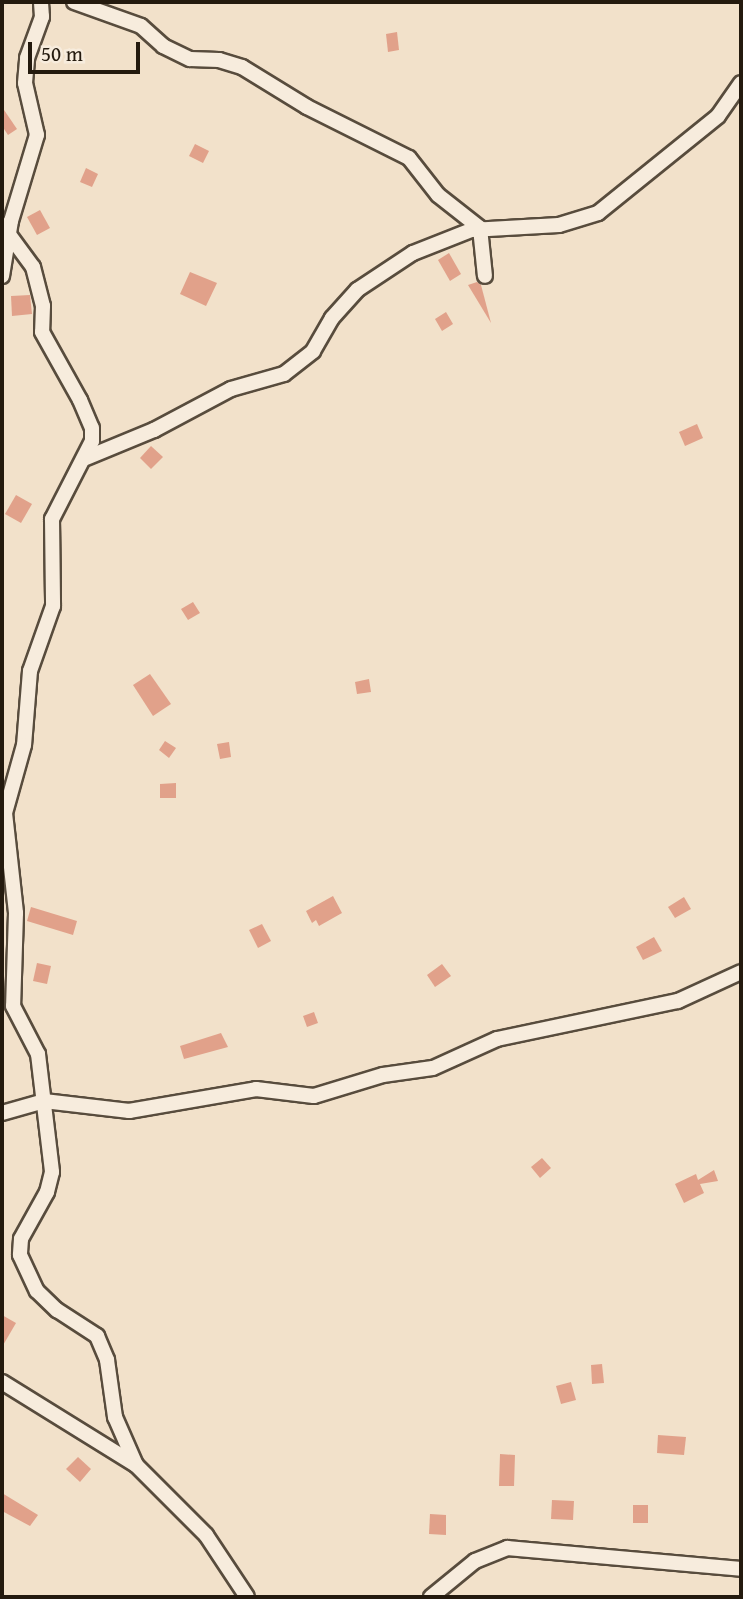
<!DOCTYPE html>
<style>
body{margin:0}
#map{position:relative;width:743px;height:1599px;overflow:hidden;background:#f2e1ca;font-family:"Gentium Book Plus",serif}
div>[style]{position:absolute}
.building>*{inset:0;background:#e1a18a}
.roads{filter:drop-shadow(2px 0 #584c3d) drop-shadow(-2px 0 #584c3d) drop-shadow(0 2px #584c3d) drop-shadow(0 -2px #584c3d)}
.minor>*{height:14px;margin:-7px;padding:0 7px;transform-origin:7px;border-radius:7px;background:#f7ecdd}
span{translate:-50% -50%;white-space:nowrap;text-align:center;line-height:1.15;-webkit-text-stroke:5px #f7ecdd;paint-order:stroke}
.frame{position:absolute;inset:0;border:4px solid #241a0e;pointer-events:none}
.scale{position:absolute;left:28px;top:42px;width:112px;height:32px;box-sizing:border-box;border:4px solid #241a0e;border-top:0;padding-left:9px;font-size:21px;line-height:24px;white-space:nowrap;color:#241a0e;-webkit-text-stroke:5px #f7ecdd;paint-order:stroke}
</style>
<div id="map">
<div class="building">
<div style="clip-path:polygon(397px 32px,399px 50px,388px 52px,386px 34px)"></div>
<div style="clip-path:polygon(2px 107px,17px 129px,8px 135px,2px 126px)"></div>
<div style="clip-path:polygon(195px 144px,209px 151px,203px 163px,189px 156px)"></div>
<div style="clip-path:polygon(86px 168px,98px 174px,92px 187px,80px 182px)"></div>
<div style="clip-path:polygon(40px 210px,50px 228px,37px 235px,27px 217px)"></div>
<div style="clip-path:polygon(449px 253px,461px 274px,450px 281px,438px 260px)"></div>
<div style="clip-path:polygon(190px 272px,217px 283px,206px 306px,180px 294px)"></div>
<div style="clip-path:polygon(477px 282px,481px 285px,491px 323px,468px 285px)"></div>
<div style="clip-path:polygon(30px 295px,32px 314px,12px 316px,11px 296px)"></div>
<div style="clip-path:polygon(446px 312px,453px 324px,442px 331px,435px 319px)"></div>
<div style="clip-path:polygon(697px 424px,703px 438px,685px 446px,679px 432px)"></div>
<div style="clip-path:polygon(151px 446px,163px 457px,151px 469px,140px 458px)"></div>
<div style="clip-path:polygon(16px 495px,32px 504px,21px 523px,5px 514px)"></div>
<div style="clip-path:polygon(193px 602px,200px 613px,188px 620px,181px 609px)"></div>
<div style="clip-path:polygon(150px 674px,171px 704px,153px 716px,133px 685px)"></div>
<div style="clip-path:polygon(369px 679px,371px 692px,357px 694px,355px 682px)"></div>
<div style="clip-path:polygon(165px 741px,176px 748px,169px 758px,159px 750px)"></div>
<div style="clip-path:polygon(229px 742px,231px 757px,220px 759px,217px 744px)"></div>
<div style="clip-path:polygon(176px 783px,176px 798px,160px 798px,160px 784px)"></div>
<div style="clip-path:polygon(333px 896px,342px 913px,319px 926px,316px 920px,312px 923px,306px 911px)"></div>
<div style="clip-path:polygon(684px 897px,691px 909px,675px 918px,668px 907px)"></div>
<div style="clip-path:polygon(31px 907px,77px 921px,73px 935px,27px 921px)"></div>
<div style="clip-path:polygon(262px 924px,271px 941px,258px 948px,249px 930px)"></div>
<div style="clip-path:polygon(654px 937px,662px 951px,643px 960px,636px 947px)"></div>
<div style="clip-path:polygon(37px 963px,51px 966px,47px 984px,33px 981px)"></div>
<div style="clip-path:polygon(442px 964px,451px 976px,435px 987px,427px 975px)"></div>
<div style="clip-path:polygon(314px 1012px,318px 1023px,307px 1027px,303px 1016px)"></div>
<div style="clip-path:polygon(221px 1033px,228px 1047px,184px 1059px,180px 1046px)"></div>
<div style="clip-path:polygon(542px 1158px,551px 1168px,540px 1178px,531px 1167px)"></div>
<div style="clip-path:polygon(714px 1170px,718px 1181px,700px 1184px,704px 1193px,684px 1203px,675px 1184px,696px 1174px,698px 1180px)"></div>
<div style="clip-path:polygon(2px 1315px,16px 1323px,2px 1347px)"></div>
<div style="clip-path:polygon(602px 1364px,604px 1383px,592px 1384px,591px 1365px)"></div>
<div style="clip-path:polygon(571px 1382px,576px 1400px,561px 1404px,556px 1386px)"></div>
<div style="clip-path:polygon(658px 1435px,686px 1437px,684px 1455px,657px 1453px)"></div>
<div style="clip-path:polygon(500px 1454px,515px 1455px,514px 1486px,499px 1486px)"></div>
<div style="clip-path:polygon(78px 1457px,91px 1469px,80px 1482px,66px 1469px)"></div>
<div style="clip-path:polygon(2px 1493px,38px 1515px,30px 1526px,2px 1511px)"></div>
<div style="clip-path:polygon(552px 1500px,574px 1501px,573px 1520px,551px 1519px)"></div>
<div style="clip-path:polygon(633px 1505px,648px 1505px,648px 1523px,633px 1523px)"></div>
<div style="clip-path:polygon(430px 1514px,446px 1515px,446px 1535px,429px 1534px)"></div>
</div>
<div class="roads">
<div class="minor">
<div style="left:74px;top:2px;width:71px;rotate:19.7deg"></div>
<div style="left:141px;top:26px;width:30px;rotate:42deg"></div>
<div style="left:163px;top:46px;width:30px;rotate:26deg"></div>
<div style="left:190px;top:59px;width:29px;rotate:2deg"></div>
<div style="left:219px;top:60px;width:24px;rotate:17deg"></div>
<div style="left:242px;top:67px;width:76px;rotate:31.6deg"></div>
<div style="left:307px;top:107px;width:114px;rotate:26.6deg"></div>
<div style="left:409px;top:158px;width:47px;rotate:51.9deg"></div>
<div style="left:438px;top:195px;width:53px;rotate:38.2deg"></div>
<div style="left:480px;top:228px;width:48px;rotate:84.1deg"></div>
<div style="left:2px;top:225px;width:52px;rotate:53.6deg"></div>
<div style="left:33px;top:267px;width:40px;rotate:75.6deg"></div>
<div style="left:43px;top:306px;width:26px;rotate:92deg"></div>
<div style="left:42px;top:332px;width:78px;rotate:60.8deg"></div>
<div style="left:80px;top:400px;width:30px;rotate:67deg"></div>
<div style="left:92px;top:428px;width:13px;rotate:90deg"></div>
<div style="left:92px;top:441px;width:88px;rotate:117.1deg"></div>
<div style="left:52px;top:519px;width:87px;rotate:89.3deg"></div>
<div style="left:53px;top:606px;width:69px;rotate:109.5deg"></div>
<div style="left:30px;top:671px;width:74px;rotate:94.6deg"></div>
<div style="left:24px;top:745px;width:71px;rotate:105.6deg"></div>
<div style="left:5px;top:813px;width:101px;rotate:83.7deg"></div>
<div style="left:16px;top:913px;width:93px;rotate:91.8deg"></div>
<div style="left:13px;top:1006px;width:54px;rotate:62.5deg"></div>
<div style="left:38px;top:1054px;width:119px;rotate:83.2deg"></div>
<div style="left:52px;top:1172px;width:21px;rotate:104deg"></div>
<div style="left:47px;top:1192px;width:54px;rotate:119deg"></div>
<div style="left:21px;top:1239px;width:16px;rotate:94deg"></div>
<div style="left:20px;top:1255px;width:40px;rotate:65deg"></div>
<div style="left:37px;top:1291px;width:28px;rotate:44deg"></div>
<div style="left:57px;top:1310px;width:48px;rotate:33deg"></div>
<div style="left:97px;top:1336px;width:26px;rotate:67deg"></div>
<div style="left:107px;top:1360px;width:58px;rotate:82deg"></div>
<div style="left:115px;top:1417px;width:52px;rotate:66.4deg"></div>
<div style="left:2px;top:276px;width:56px;rotate:-80.7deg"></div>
<div style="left:11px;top:221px;width:90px;rotate:-73.2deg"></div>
<div style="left:37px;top:135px;width:53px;rotate:-103deg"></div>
<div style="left:25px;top:83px;width:25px;rotate:-85deg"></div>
<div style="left:27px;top:58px;width:44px;rotate:-69.9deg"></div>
<div style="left:42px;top:17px;width:15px;rotate:-94deg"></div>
<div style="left:86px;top:458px;width:74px;rotate:-22.4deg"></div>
<div style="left:154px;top:430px;width:87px;rotate:-28deg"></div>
<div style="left:231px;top:389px;width:55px;rotate:-15.8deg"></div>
<div style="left:284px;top:374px;width:37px;rotate:-38deg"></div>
<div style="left:313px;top:351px;width:38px;rotate:-60deg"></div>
<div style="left:332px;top:318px;width:38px;rotate:-48deg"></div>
<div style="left:357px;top:290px;width:67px;rotate:-33.5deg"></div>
<div style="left:413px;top:253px;width:62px;rotate:-21.6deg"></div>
<div style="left:471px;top:230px;width:88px;rotate:-3.3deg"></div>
<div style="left:559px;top:225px;width:41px;rotate:-17.1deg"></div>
<div style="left:598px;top:213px;width:154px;rotate:-38.9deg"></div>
<div style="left:718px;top:116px;width:40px;rotate:-55.1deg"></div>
<div style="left:2px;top:1113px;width:44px;rotate:-15.9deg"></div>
<div style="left:44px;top:1101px;width:86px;rotate:6.7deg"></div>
<div style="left:129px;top:1111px;width:129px;rotate:-9.8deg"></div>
<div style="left:256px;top:1089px;width:58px;rotate:6.9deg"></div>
<div style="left:314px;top:1096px;width:72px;rotate:-16.9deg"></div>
<div style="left:383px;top:1075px;width:50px;rotate:-8deg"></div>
<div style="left:433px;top:1068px;width:70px;rotate:-24.4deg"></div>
<div style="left:497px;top:1039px;width:185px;rotate:-11.9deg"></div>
<div style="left:678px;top:1001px;width:69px;rotate:-24.7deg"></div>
<div style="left:2px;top:1382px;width:158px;rotate:31.8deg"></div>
<div style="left:136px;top:1465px;width:99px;rotate:45deg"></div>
<div style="left:206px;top:1535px;width:74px;rotate:56.5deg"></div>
<div style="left:431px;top:1597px;width:57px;rotate:-39.3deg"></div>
<div style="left:475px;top:1561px;width:35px;rotate:-22deg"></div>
<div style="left:507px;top:1548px;width:235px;rotate:5.1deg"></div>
</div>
</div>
<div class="frame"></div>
<div class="scale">50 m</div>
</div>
